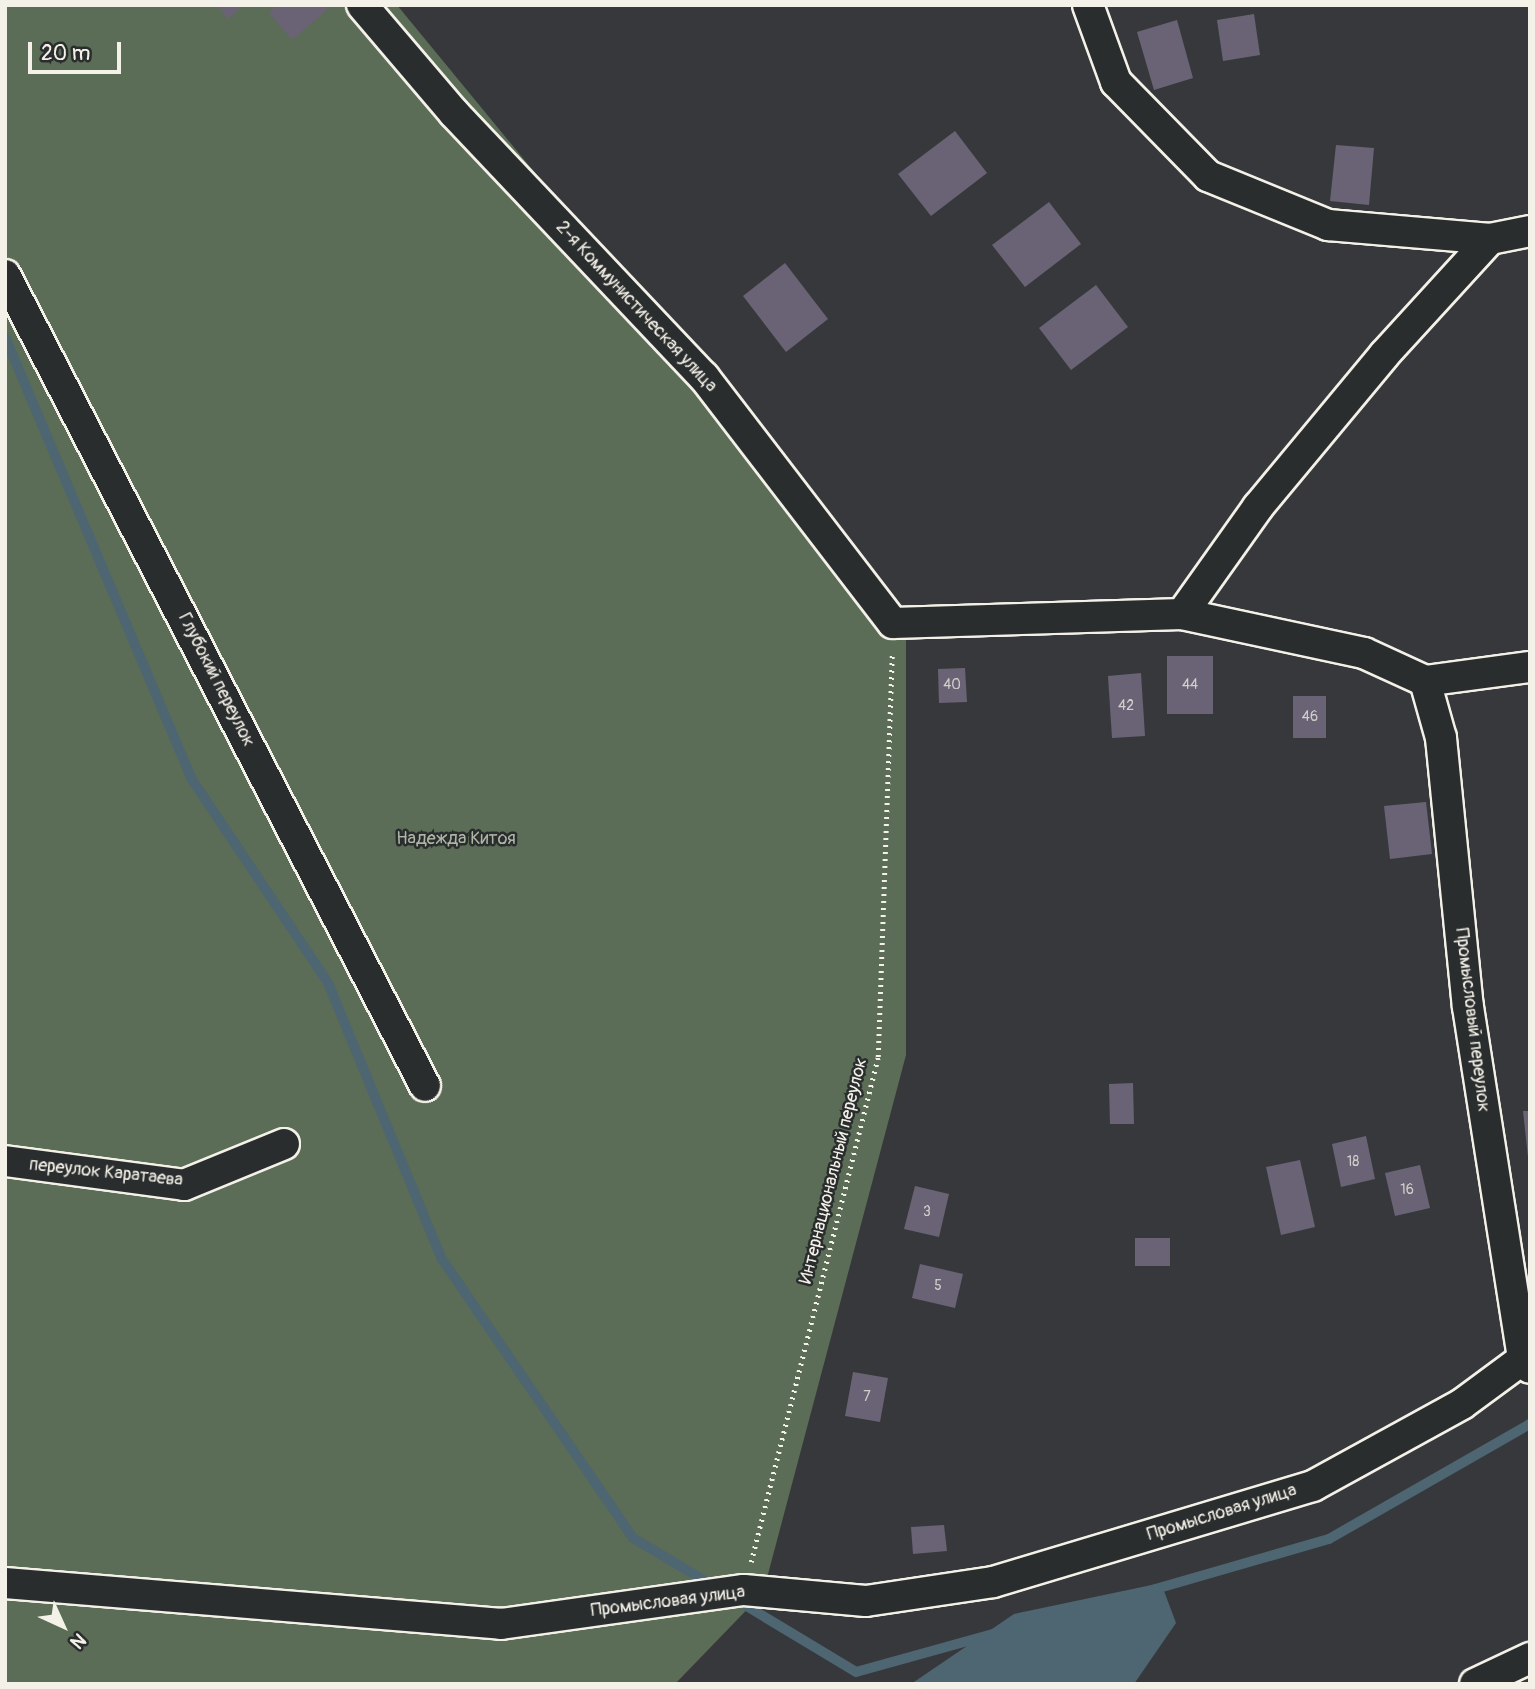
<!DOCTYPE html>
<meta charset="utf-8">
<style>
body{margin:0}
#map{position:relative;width:1535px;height:1689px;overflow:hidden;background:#37383c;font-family:Pangolin,sans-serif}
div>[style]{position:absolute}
.green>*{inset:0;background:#5b6d56}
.water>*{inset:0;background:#4d6672}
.stream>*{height:10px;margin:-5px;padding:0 5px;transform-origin:5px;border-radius:5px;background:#4d6672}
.building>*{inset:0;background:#6a6375}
.path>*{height:4.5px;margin-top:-2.25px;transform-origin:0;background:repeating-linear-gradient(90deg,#f4f1e8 0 2px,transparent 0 7px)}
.roads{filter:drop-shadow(2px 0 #f4f1e8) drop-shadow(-2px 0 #f4f1e8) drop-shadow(0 2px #f4f1e8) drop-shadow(0 -2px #f4f1e8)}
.street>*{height:30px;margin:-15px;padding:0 15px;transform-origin:15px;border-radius:15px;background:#2a2d2e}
span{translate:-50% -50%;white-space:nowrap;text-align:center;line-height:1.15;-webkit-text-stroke:5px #2a2d2e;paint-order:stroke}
.number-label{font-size:14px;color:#d2cecb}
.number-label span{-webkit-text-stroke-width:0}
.street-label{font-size:18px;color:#f4f1e8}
.park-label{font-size:18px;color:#afb6a6}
.frame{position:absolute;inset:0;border:7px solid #f4f1e8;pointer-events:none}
.north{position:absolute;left:28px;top:1591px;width:70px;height:70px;-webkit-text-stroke:5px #2a2d2e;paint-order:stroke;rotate:135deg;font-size:19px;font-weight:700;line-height:28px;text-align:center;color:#f4f1e8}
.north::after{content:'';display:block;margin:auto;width:24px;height:32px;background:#f4f1e8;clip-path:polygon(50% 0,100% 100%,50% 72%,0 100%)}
.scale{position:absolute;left:28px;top:42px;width:93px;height:32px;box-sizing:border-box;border:4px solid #f4f1e8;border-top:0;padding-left:9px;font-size:21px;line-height:24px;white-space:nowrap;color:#f4f1e8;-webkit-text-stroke:5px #2a2d2e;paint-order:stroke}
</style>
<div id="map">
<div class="green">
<div style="clip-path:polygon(5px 5px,397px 5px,906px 624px,906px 1055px,763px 1593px,675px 1684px,5px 1684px)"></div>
</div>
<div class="water">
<div style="clip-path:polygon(1161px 1583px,1176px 1623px,1134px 1684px,911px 1684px,1014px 1614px)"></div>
</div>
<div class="stream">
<div style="left:5px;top:337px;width:479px;rotate:67.1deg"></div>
<div style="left:191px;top:778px;width:247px;rotate:56.2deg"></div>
<div style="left:328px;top:983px;width:299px;rotate:67.6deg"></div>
<div style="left:442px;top:1259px;width:338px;rotate:55.6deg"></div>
<div style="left:633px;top:1538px;width:94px;rotate:30.7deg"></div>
<div style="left:1152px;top:1590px;width:184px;rotate:-16.1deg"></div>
<div style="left:1329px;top:1539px;width:232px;rotate:-29.8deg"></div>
<div style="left:735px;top:1599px;width:141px;rotate:31.1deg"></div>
<div style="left:856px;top:1672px;width:142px;rotate:-15.5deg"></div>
</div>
<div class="building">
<div style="clip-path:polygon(217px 5px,244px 5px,228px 19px)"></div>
<div style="clip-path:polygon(277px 5px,325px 5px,328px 9px,292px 40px,269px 13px)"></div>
<div style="clip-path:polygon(1254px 14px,1260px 55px,1223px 61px,1217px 20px)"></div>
<div style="clip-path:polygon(1177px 20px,1193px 78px,1154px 90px,1137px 32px)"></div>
<div style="clip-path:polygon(955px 131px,987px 173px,931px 216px,898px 174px)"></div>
<div style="clip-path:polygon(1336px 145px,1374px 148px,1369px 205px,1330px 201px)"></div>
<div style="clip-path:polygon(1049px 202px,1081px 244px,1025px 287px,992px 245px)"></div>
<div style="clip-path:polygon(785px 263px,828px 319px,786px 352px,743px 296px)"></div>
<div style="clip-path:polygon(1096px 285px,1128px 327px,1071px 370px,1039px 328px)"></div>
<div style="clip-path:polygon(1167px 656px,1213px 656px,1213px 714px,1167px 714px)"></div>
<div style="clip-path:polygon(965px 668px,967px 702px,939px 703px,938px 669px)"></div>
<div style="clip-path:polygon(1141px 673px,1145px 736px,1112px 738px,1108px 676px)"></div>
<div style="clip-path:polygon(1293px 696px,1326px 696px,1326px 738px,1293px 738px)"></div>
<div style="clip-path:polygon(1426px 802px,1432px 854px,1390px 859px,1384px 806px)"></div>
<div style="clip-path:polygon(1133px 1083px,1134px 1124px,1110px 1124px,1109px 1084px)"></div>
<div style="clip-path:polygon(1523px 1111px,1530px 1111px,1530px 1157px,1528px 1157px)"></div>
<div style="clip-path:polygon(1366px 1136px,1375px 1179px,1341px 1187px,1332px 1144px)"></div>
<div style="clip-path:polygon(1300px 1160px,1315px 1227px,1281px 1235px,1266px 1167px)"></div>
<div style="clip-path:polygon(1420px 1165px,1430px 1208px,1395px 1216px,1385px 1173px)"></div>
<div style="clip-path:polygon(915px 1186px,949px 1194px,939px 1237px,904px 1229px)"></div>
<div style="clip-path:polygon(1135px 1238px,1170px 1238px,1170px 1266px,1135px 1266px)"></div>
<div style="clip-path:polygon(920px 1264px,963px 1274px,955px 1308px,912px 1298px)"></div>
<div style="clip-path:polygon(853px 1372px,888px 1378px,880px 1422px,845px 1416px)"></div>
<div style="clip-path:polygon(944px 1525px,947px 1551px,913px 1554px,911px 1527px)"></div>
</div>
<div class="path">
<div style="left:751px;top:1562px;width:521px;rotate:-75.88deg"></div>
<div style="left:878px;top:1057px;width:405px;rotate:-88deg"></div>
</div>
<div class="roads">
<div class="street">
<div style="left:362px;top:5px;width:142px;rotate:49.6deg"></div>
<div style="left:454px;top:113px;width:364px;rotate:46.6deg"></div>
<div style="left:704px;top:377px;width:310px;rotate:52.5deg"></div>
<div style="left:893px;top:623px;width:289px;rotate:-1.8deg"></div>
<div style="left:1182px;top:614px;width:186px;rotate:12.1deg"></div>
<div style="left:1364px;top:653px;width:67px;rotate:24.7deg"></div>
<div style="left:1425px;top:681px;width:106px;rotate:-7.6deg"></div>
<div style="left:1088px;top:5px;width:82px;rotate:70deg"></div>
<div style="left:1116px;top:82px;width:132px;rotate:45.6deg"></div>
<div style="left:1208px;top:176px;width:130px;rotate:22.2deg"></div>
<div style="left:1328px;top:225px;width:163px;rotate:4.9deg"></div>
<div style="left:5px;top:275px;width:913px;rotate:62.62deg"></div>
<div style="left:1182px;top:614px;width:131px;rotate:-54.6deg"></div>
<div style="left:1258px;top:507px;width:197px;rotate:-50.3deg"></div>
<div style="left:1384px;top:355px;width:157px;rotate:-47.6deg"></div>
<div style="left:1490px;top:239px;width:41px;rotate:-11.3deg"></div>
<div style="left:1425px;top:681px;width:59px;rotate:74.3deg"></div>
<div style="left:1441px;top:738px;width:270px;rotate:84.3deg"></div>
<div style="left:1468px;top:1007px;width:356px;rotate:81.1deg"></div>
<div style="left:5px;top:1161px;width:181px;rotate:7.6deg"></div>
<div style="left:184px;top:1185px;width:108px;rotate:-22.3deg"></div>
<div style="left:5px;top:1583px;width:498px;rotate:4.7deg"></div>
<div style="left:501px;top:1624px;width:245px;rotate:-8deg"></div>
<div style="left:744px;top:1590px;width:122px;rotate:5.2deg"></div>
<div style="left:866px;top:1601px;width:128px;rotate:-8.5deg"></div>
<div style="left:993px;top:1582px;width:334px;rotate:-16.7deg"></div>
<div style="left:1313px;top:1486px;width:170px;rotate:-28.8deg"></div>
<div style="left:1462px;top:1404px;width:76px;rotate:-36.4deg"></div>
<div style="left:1523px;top:1359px;width:11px;rotate:52deg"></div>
<div style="left:1475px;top:1684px;width:61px;rotate:-25.3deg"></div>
</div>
</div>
<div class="number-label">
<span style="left:952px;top:685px">40</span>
<span style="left:1190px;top:685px">44</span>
<span style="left:1126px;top:706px">42</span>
<span style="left:1310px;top:717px">46</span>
<span style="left:1353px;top:1162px">18</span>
<span style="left:1407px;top:1190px">16</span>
<span style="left:927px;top:1212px">3</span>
<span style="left:938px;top:1286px">5</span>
<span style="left:867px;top:1397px">7</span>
</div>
<div class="street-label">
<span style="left:636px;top:307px;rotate:47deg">2-я Коммунистическая улица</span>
<span style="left:216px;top:680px;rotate:63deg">Глубокий переулок</span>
<span style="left:1472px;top:1020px;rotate:83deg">Промысловый переулок</span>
<span style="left:834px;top:1171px;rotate:-76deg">Интернациональный переулок</span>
<span style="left:106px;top:1173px;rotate:6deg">переулок Каратаева</span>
<span style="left:1222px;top:1513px;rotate:-17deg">Промысловая улица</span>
<span style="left:668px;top:1602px;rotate:-7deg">Промысловая улица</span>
</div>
<div class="park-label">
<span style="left:456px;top:839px">Надежда Китоя</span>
</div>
<div class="frame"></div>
<div class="north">N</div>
<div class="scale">20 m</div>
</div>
